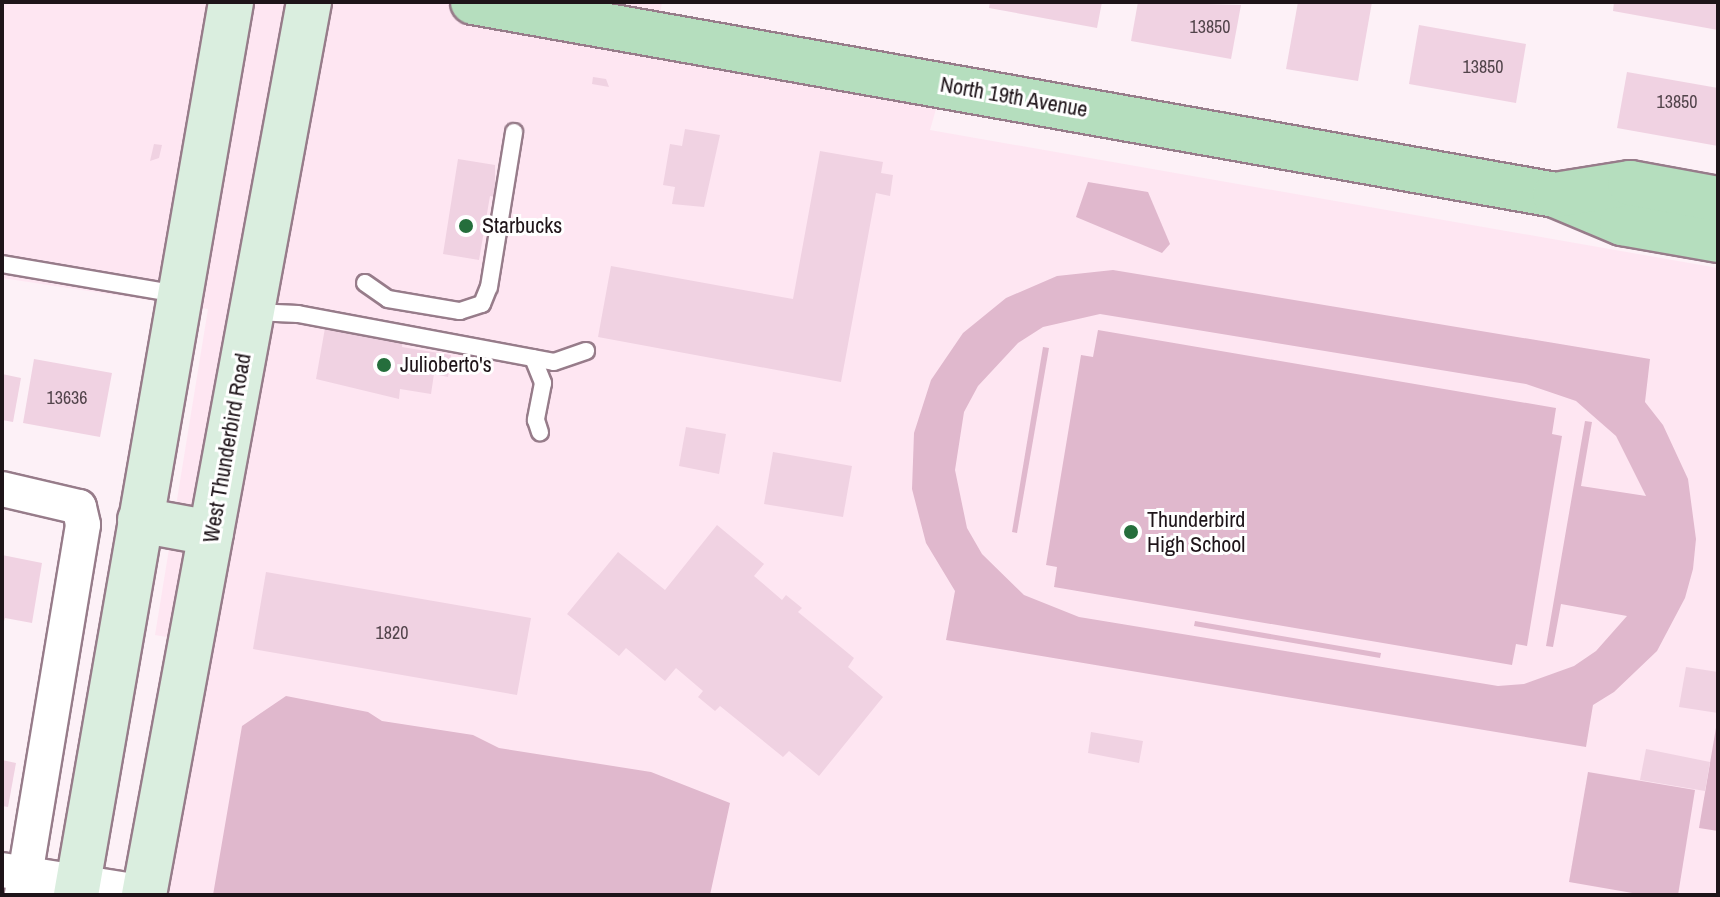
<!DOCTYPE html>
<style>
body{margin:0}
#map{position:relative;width:1720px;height:897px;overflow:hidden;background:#fdf1f7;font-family:"Archivo Narrow",sans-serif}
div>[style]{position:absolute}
.built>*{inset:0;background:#fee6f2}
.green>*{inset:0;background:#e0b8cd}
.building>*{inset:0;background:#f0d2e2}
.roads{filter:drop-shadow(2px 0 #977c8a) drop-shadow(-2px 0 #977c8a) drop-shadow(0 2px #977c8a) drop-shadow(0 -2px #977c8a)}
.lane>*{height:16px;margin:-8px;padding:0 8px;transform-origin:8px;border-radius:8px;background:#fff}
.street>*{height:34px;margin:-17px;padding:0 17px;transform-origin:17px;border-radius:17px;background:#fff}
.secondary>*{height:44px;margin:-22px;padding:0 22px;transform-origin:22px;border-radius:22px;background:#daeedf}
.primary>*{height:44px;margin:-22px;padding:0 22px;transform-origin:22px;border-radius:22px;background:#b5debe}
.dots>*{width:22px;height:22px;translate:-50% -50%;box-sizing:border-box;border:4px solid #fff;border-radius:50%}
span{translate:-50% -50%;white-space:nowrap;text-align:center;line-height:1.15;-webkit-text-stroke:6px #fff;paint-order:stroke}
.number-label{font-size:18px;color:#52444b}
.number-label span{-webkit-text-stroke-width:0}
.street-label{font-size:22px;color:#1e1419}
.poi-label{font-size:22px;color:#1e1419}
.left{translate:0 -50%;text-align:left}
.frame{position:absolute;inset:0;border:4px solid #1e1419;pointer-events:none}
</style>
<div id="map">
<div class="built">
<div style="clip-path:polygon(2px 2px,662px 2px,657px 33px,943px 85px,930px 130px,1718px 268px,1718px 895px,166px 895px,212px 645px,155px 635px,208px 309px,2px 278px)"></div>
</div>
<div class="green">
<div style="clip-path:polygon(1088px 182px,1148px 192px,1170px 244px,1162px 253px,1076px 217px)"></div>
<div style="clip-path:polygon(evenodd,1113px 270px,1650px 359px,1645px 402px,1663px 425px,1688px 479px,1696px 539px,1693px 569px,1685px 598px,1657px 651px,1614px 692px,1593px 705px,1586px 747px,946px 640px,955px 591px,926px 543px,912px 489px,914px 433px,931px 380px,963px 333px,1006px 298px,1057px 276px,1113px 270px,1100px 314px,1526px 384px,1576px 401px,1616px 436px,1646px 496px,1581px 486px,1592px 422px,1585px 421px,1546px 646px,1553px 647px,1561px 604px,1627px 616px,1596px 651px,1574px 666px,1524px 684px,1498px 686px,1079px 617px,1024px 595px,982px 554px,967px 528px,955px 470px,964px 412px,978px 386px,1018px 343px,1043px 327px,1100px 314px)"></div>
<div style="clip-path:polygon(1098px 330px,1556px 408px,1552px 434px,1562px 436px,1527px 646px,1516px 644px,1512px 665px,1054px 587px,1057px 567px,1046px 565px,1081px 355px,1093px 357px)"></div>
<div style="clip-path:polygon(1043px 347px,1049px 348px,1017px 533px,1012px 532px)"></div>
<div style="clip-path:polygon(1195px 621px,1381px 653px,1380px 658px,1194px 626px)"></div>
<div style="clip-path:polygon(286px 696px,368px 712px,382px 721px,473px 735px,499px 748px,651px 772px,730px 803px,710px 895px,213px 895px,242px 726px)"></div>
<div style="clip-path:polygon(1718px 716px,1718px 831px,1699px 828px)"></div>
<div style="clip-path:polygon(1588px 772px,1695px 790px,1678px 895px,1644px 895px,1569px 882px)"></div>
</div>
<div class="building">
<div style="clip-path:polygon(990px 2px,1102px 2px,1097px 28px,989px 8px)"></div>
<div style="clip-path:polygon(1138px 2px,1241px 5px,1231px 59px,1131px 41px)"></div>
<div style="clip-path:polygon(1298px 2px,1372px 2px,1358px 81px,1286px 69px)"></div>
<div style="clip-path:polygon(1614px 2px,1718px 2px,1718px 30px,1613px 11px)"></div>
<div style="clip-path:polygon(1419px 25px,1526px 44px,1516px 103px,1409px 84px)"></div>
<div style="clip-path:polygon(1627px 72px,1718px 88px,1718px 146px,1617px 128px)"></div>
<div style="clip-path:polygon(593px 77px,606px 79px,609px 87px,592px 84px)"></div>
<div style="clip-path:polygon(685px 129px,720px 135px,704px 207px,672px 204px,675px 187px,663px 185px,670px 144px,682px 146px)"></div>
<div style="clip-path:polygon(154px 144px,162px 145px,159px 158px,150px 161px)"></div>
<div style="clip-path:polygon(820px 151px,883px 162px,881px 173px,893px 175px,890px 196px,876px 193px,841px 382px,598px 337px,611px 266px,793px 299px)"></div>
<div style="clip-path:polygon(458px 159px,495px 165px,495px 197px,490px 196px,479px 260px,443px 254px)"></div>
<div style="clip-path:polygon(325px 328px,403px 341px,402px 347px,451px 355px,448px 377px,434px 374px,431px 394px,400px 389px,399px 399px,316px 379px)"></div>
<div style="clip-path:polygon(34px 359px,112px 373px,100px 437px,23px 423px)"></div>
<div style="clip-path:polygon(2px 374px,21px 378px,13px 422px,2px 420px)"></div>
<div style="clip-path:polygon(686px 427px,726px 434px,719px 474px,679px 466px)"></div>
<div style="clip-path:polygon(773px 452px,852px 466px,843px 517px,764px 504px)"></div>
<div style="clip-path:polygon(717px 525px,764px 564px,754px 576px,782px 600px,786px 595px,802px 608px,798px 612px,854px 658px,848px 667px,883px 697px,819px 776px,789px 751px,783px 757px,720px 706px,715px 711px,698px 697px,703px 691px,676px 668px,665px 681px,626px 648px,619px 656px,567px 614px,618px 552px,665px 590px)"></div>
<div style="clip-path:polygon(2px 555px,42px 563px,32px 623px,5px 618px,2px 628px)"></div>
<div style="clip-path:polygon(266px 572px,531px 618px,517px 695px,253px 649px)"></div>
<div style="clip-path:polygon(1686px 667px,1718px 672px,1718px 713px,1679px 707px)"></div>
<div style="clip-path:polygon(1091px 732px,1143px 741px,1139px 763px,1088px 753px)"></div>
<div style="clip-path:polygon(1646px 749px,1710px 762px,1705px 791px,1640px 780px)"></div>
<div style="clip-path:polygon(2px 760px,16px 763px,8px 807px,2px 806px)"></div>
</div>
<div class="roads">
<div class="lane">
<div style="left:2px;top:264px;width:179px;rotate:9.7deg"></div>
<div style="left:365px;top:283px;width:28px;rotate:35deg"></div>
<div style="left:388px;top:299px;width:73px;rotate:9.5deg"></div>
<div style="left:460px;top:311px;width:23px;rotate:-18deg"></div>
<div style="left:482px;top:304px;width:18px;rotate:-68deg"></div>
<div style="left:489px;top:287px;width:157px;rotate:-80.8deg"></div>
<div style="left:254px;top:312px;width:44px;rotate:2.6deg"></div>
<div style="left:298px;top:314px;width:260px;rotate:10.6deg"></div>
<div style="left:554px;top:362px;width:34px;rotate:-19deg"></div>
<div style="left:533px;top:358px;width:27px;rotate:68deg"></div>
<div style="left:543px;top:383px;width:38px;rotate:101deg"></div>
<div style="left:536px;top:420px;width:13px;rotate:72deg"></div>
</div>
<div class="street">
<div style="left:2px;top:489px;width:79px;rotate:13.2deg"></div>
<div style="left:79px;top:507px;width:18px;rotate:77deg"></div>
<div style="left:83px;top:525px;width:375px;rotate:99.4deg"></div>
<div style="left:2px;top:870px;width:145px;rotate:9.1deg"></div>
</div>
<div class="secondary">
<div style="left:140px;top:520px;width:72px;rotate:10.4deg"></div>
<div style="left:76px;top:895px;width:906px;rotate:-80.15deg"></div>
<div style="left:144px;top:895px;width:908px;rotate:-79.53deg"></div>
</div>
<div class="primary">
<div style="left:473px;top:2px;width:1099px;rotate:10.11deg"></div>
<div style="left:1555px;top:195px;width:73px;rotate:22.7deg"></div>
<div style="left:1622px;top:223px;width:97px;rotate:10deg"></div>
<div style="left:1555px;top:195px;width:76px;rotate:-9.1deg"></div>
<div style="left:1630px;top:183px;width:89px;rotate:10.3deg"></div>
</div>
</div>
<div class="dots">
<div style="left:466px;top:226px;background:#256e3c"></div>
<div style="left:384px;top:365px;background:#256e3c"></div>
<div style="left:1131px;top:532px;background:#256e3c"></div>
</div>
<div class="number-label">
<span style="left:1210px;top:27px">13850</span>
<span style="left:1483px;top:67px">13850</span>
<span style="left:1677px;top:102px">13850</span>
<span style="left:67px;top:398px">13636</span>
<span style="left:392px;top:633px">1820</span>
</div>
<div class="street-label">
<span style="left:1014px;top:97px;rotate:10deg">North 19th Avenue</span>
<span style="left:227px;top:448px;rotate:-80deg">West Thunderbird Road</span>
</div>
<div class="poi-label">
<span class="left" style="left:482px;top:226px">Starbucks</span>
<span class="left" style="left:400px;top:365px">Julioberto's</span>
<span class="left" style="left:1147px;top:532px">Thunderbird<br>High School</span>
</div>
<div class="frame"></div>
</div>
